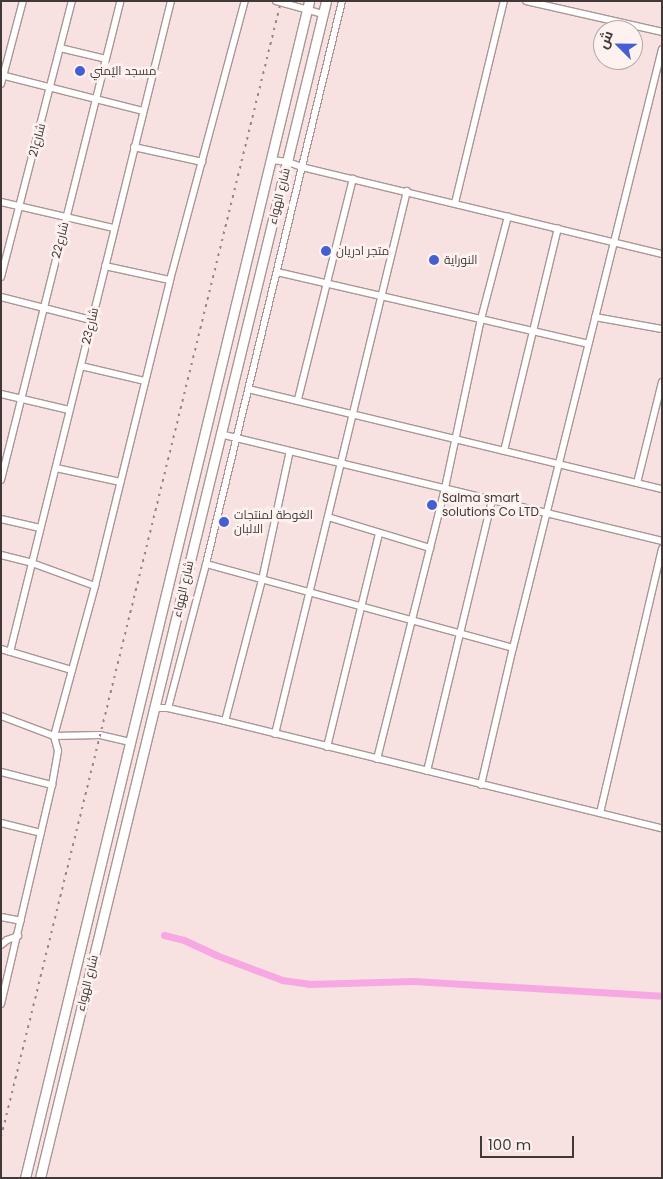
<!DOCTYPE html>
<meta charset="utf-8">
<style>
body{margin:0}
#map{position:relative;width:663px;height:1179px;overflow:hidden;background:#f7e2e1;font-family:Poppins,Cairo,sans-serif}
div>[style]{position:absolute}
.canal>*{height:7px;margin:-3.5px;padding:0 3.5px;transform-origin:3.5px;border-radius:3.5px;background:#f7a8e3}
.roads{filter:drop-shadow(1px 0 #a99695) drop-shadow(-1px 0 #a99695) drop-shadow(0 1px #a99695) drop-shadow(0 -1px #a99695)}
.minor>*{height:6px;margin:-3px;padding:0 3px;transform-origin:3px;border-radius:3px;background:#fff}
.highway>*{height:9px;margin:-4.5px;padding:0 4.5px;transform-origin:4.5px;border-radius:4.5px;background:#fff}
.rail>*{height:2px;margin-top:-1px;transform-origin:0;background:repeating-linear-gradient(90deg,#958787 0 2.5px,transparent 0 7.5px)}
.dots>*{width:14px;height:14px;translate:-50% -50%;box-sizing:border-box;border:2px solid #fef2f1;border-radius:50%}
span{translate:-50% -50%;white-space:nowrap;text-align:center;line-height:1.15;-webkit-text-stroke:5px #fef2f1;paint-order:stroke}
.poi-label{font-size:12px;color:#413939}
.left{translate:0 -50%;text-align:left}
.street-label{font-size:12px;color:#413939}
.frame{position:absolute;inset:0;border:2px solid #413939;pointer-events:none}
.north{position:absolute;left:593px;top:20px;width:50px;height:50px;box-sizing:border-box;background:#fef2f1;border:1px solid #b2a8a7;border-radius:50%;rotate:293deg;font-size:14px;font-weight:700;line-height:20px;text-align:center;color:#413939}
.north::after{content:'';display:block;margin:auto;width:18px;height:22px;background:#455fd3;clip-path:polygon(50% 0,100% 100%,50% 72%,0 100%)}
.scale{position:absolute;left:480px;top:1136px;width:94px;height:22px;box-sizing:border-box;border:2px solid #413939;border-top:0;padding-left:6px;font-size:15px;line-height:18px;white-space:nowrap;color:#413939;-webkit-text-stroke:4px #fef2f1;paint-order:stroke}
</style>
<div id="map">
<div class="canal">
<div style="left:164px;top:935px;width:21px;rotate:14deg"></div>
<div style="left:184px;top:940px;width:35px;rotate:25deg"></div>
<div style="left:216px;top:955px;width:71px;rotate:20.7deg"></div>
<div style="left:282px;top:980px;width:27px;rotate:8deg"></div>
<div style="left:309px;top:984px;width:104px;rotate:-1.7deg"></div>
<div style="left:413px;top:981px;width:249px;rotate:3.4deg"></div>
</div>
<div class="roads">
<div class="minor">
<div style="left:276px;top:1px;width:49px;rotate:15.5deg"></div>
<div style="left:526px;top:1px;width:139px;rotate:12.8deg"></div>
<div style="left:60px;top:48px;width:47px;rotate:13.4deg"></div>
<div style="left:1px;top:75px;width:146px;rotate:14.2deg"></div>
<div style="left:1px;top:84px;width:86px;rotate:-75.2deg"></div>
<div style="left:134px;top:147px;width:70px;rotate:12.4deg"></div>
<div style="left:272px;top:160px;width:16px;rotate:7deg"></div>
<div style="left:288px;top:162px;width:15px;rotate:20deg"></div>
<div style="left:302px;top:167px;width:370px;rotate:13.6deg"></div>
<div style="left:1px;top:202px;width:116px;rotate:13deg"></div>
<div style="left:455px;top:203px;width:208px;rotate:-76.4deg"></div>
<div style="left:105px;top:266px;width:66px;rotate:12.2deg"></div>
<div style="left:277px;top:272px;width:319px;rotate:13deg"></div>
<div style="left:1px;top:277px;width:285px;rotate:-75.6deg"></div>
<div style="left:1px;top:297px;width:93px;rotate:14.3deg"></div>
<div style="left:595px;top:317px;width:68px;rotate:10.2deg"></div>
<div style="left:81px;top:366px;width:66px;rotate:13.2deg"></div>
<div style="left:248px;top:389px;width:426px;rotate:13.6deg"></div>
<div style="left:1px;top:394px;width:70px;rotate:13.2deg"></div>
<div style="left:298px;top:399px;width:227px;rotate:-76deg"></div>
<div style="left:220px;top:434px;width:455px;rotate:13.6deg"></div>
<div style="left:504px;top:451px;width:229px;rotate:-76.4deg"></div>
<div style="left:56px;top:468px;width:66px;rotate:12.2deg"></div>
<div style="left:1px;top:480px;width:494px;rotate:-76deg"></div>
<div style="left:637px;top:483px;width:104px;rotate:-76.1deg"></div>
<div style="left:328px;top:517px;width:107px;rotate:16.9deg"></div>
<div style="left:1px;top:519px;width:40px;rotate:13deg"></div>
<div style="left:1px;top:555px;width:32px;rotate:14deg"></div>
<div style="left:32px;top:563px;width:67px;rotate:20.1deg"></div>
<div style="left:206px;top:564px;width:318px;rotate:15.3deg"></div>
<div style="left:1px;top:649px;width:74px;rotate:16.5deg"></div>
<div style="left:10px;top:652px;width:671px;rotate:-76.11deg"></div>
<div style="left:154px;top:708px;width:14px"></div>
<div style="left:168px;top:708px;width:58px;rotate:12.8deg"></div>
<div style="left:225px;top:721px;width:450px;rotate:13.8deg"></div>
<div style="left:168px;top:708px;width:149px;rotate:-75.2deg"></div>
<div style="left:206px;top:564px;width:579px;rotate:-76.42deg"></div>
<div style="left:1px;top:716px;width:57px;rotate:20.7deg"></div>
<div style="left:54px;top:736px;width:46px;rotate:-1.2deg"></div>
<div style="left:100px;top:735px;width:31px;rotate:13deg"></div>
<div style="left:225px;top:721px;width:146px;rotate:-75.3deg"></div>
<div style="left:262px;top:580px;width:132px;rotate:-77.8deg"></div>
<div style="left:275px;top:734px;width:559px;rotate:-76.34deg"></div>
<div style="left:327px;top:747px;width:220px;rotate:-76.3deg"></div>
<div style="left:377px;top:759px;width:279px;rotate:-75.9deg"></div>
<div style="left:445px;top:488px;width:173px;rotate:-78deg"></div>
<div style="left:481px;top:319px;width:106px;rotate:-75.3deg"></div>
<div style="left:427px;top:771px;width:279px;rotate:-76.5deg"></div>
<div style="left:1px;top:772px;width:53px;rotate:14.3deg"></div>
<div style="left:481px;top:785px;width:141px;rotate:-76.9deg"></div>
<div style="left:513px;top:648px;width:617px;rotate:-76.03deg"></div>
<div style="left:600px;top:813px;width:271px;rotate:-76.8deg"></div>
<div style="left:1px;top:823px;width:41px;rotate:14deg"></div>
<div style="left:1px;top:917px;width:20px;rotate:11deg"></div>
<div style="left:1px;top:945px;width:8px;rotate:-40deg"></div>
<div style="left:7px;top:940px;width:12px;rotate:-20deg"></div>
<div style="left:1px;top:1004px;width:225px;rotate:-76.9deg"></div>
<div style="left:52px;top:785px;width:35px;rotate:-80deg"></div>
<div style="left:58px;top:751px;width:16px;rotate:-105deg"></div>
<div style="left:54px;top:736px;width:156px;rotate:-74.7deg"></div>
<div style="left:95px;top:586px;width:315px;rotate:-76.2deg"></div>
<div style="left:170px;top:280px;width:289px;rotate:-75deg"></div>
</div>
<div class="highway">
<div style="left:25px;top:1178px;width:1211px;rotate:-76.43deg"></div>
<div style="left:40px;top:1178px;width:1211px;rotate:-76.34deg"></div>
</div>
</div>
<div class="rail">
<div style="left:1px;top:1137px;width:1170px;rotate:-76.15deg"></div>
</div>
<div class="dots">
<div style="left:80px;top:71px;background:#455fd3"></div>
<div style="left:326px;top:251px;background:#455fd3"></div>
<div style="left:434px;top:260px;background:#455fd3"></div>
<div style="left:432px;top:505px;background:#455fd3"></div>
<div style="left:224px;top:522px;background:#455fd3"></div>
</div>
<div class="poi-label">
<span class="left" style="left:90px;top:71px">مسجد اليُمني</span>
<span class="left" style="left:336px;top:251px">متجر ادريان</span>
<span class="left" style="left:444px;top:260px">النوراية</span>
<span class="left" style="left:442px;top:505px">Salma smart<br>solutions Co LTD</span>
<span class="left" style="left:234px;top:522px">الغوطة لمنتجات<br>الالبان</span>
</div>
<div class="street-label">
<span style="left:37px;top:140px;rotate:-75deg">شارع21</span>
<span style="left:279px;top:196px;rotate:-76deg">شارع الهواء</span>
<span style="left:60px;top:240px;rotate:-76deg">شارع22</span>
<span style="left:90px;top:326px;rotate:-77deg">شارع23</span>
<span style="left:183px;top:589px;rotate:-77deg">شارع الهواء</span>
<span style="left:87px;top:983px;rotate:-76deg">شارع الهواء</span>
</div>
<div class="frame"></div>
<div class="north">ش</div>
<div class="scale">100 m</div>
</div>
